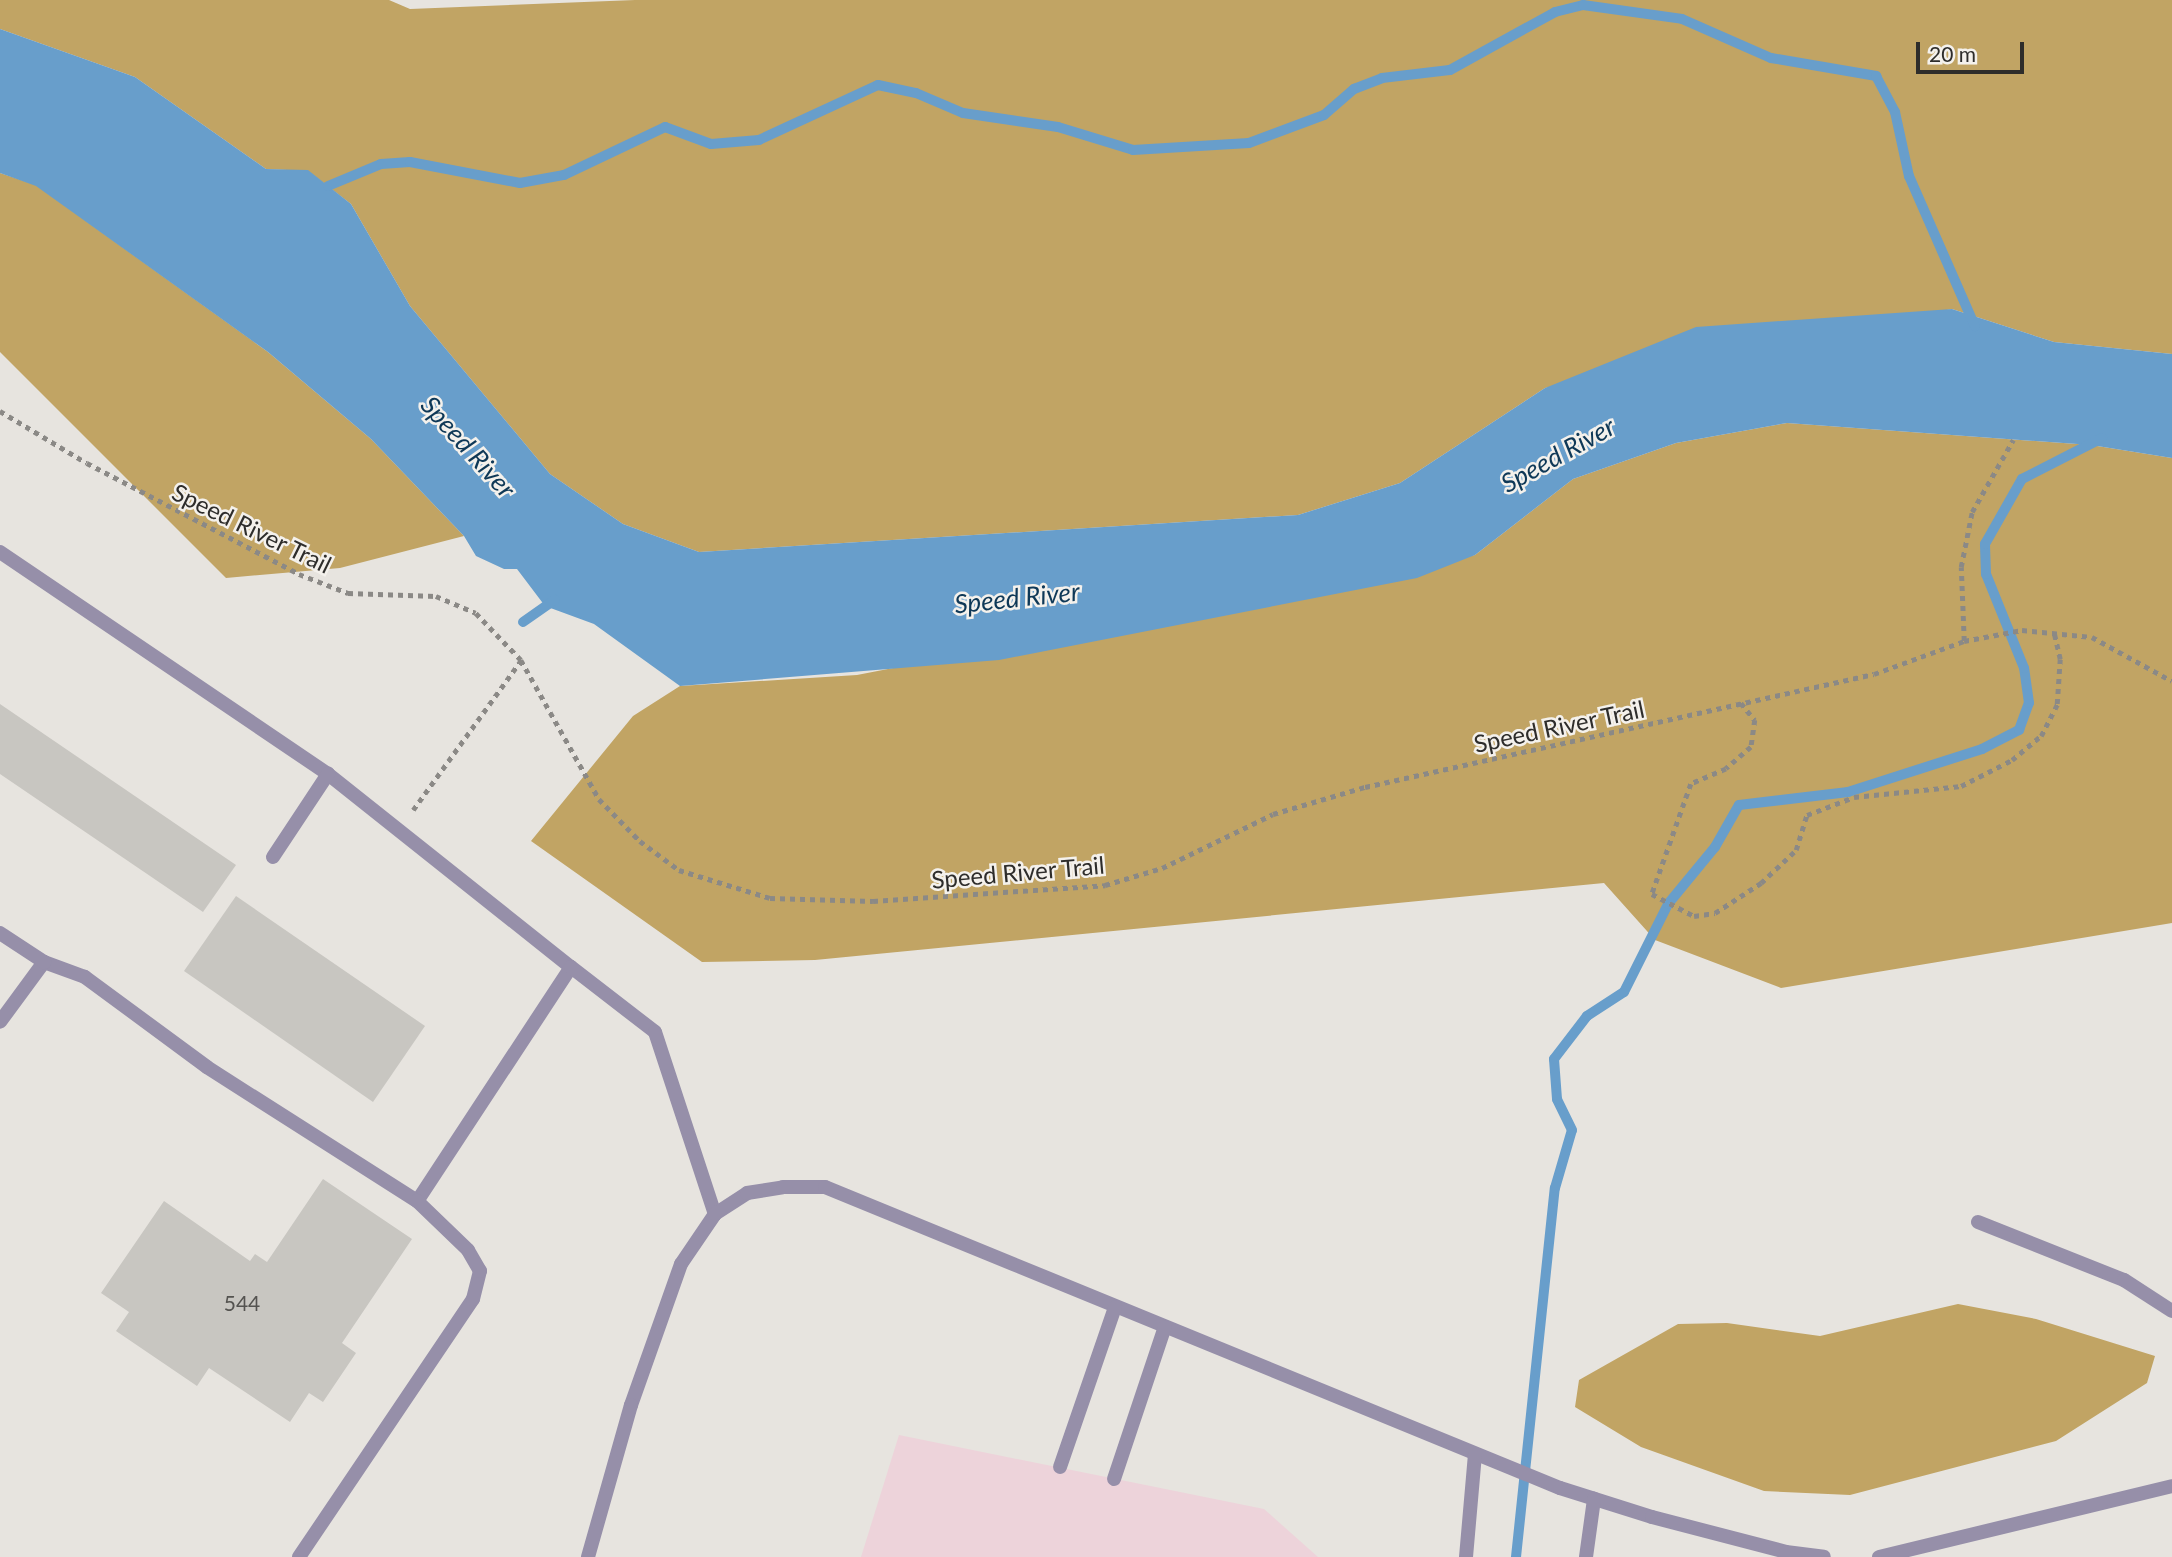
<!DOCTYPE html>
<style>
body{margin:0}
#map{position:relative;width:2172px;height:1557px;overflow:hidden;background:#e7e4df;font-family:Lato,sans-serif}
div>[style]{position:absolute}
.industrial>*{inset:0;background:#edd3da}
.forest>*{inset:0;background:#c1a464}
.water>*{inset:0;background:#689ecb}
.stream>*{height:10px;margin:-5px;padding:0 5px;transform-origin:5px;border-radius:5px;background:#689ecb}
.building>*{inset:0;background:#c8c6c1}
.path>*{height:4.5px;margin-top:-2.25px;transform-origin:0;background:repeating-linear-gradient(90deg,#8b8986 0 5px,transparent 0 10px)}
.service>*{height:14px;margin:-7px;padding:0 7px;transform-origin:7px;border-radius:7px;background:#968fa9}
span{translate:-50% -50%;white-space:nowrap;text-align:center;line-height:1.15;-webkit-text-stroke:5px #f4f1ec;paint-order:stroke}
.number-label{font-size:21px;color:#545350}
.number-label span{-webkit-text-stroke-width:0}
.street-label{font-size:24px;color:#2e2d2b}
.water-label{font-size:26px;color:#0e3857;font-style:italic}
.scale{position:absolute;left:1916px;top:42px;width:108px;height:32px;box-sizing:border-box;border:4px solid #2e2d2b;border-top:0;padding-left:9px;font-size:21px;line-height:24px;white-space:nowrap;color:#2e2d2b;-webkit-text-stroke:5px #f4f1ec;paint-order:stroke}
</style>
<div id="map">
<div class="industrial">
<div style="clip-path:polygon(899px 1435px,1264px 1509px,1318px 1557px,861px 1557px)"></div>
</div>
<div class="forest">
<div style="clip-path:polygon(0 0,389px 0,410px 9px,635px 0,2172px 0,2172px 354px,2054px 342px,1952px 309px,1545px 388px,1400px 483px,1298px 515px,699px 552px,623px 524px,550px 474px,410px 306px,351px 204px,308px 171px,266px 169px,135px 77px,0 29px)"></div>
<div style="clip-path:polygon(0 173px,36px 185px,268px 352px,371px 439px,464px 536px,340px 568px,226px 578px,0 352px)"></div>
<div style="clip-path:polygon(1787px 423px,2091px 445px,2172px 458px,2172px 923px,1781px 988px,1655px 940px,1604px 883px,815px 960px,702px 962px,531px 841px,633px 716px,680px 686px,857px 675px,1475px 555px,1573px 479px,1676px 443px)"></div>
<div style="clip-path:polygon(1958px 1304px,2036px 1319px,2155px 1356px,2147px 1383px,2056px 1441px,1850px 1495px,1764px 1491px,1641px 1447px,1575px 1407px,1579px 1380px,1678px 1324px,1727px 1323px,1820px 1336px)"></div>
</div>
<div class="water">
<div style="clip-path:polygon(0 29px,135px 77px,266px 169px,308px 170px,351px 204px,410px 306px,550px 474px,623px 524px,699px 552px,1298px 515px,1400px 483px,1545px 388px,1696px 327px,1952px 309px,2054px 342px,2172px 354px,2172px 458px,2091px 445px,1787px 423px,1676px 443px,1573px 479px,1475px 555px,1417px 578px,999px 660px,680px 686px,594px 624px,545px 606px,517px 569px,504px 569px,476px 556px,464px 536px,371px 439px,268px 352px,36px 186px,0 173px)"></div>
</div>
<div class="stream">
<div style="left:328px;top:186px;width:57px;rotate:-22.5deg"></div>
<div style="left:381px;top:164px;width:29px;rotate:-4deg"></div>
<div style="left:410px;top:162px;width:112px;rotate:10.8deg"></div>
<div style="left:520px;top:183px;width:45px;rotate:-10.3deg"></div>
<div style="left:564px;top:175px;width:112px;rotate:-25.4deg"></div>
<div style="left:665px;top:127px;width:49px;rotate:20.3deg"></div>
<div style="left:711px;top:144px;width:48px;rotate:-4.8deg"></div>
<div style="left:759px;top:140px;width:131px;rotate:-24.8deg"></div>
<div style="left:878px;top:85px;width:39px;rotate:12deg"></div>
<div style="left:916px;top:93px;width:51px;rotate:23.1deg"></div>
<div style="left:963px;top:113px;width:96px;rotate:8.4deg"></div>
<div style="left:1058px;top:127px;width:78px;rotate:17deg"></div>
<div style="left:1133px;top:150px;width:116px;rotate:-3.5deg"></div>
<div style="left:1249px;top:143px;width:80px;rotate:-20.5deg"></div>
<div style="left:1324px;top:115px;width:40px;rotate:-41deg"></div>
<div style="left:1354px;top:89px;width:30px;rotate:-21deg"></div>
<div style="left:1382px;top:78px;width:68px;rotate:-6.7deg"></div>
<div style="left:1450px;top:70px;width:120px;rotate:-28.9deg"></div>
<div style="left:1555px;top:12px;width:29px;rotate:-14deg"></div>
<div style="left:1583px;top:5px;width:100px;rotate:8deg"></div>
<div style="left:1682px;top:19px;width:97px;rotate:23.7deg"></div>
<div style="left:1771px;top:58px;width:107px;rotate:9.7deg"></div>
<div style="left:1876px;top:76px;width:41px;rotate:62.2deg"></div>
<div style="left:1895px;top:112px;width:66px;rotate:77.7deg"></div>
<div style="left:1909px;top:176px;width:164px;rotate:66.3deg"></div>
<div style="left:523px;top:622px;width:39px;rotate:-35deg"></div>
<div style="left:1516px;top:1557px;width:371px;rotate:-84deg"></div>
<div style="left:1555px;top:1188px;width:60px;rotate:-73.7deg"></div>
<div style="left:1572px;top:1130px;width:34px;rotate:-116deg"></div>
<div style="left:1557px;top:1099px;width:40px;rotate:-94.3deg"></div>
<div style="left:1554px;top:1059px;width:54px;rotate:-52.5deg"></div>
<div style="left:1587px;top:1016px;width:44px;rotate:-33deg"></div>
<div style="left:1624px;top:992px;width:98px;rotate:-63.4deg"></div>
<div style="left:1668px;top:904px;width:74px;rotate:-50.5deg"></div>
<div style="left:1715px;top:847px;width:48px;rotate:-60.3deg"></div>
<div style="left:1739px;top:805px;width:110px;rotate:-6.8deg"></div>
<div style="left:1848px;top:792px;width:141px;rotate:-17.8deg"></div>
<div style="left:1982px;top:749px;width:42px;rotate:-27.2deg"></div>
<div style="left:2019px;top:730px;width:29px;rotate:-70deg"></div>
<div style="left:2029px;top:703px;width:35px;rotate:-98deg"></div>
<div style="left:2024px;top:668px;width:101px;rotate:-112deg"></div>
<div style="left:1986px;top:574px;width:30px;rotate:-92deg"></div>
<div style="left:1985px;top:544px;width:75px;rotate:-60.4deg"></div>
<div style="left:2022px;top:479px;width:90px;rotate:-27.1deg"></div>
</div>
<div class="building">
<div style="clip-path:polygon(0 704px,236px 865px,203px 912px,0 774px)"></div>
<div style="clip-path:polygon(236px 896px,425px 1026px,373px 1102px,184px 971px)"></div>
<div style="clip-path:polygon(323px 1179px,412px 1239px,342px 1343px,356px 1353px,323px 1402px,309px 1393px,290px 1422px,209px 1368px,197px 1386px,116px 1331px,129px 1312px,101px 1293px,164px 1201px,250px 1261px,255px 1254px,267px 1262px)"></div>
</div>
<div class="path">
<div style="left:0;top:411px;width:101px;rotate:30.9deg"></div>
<div style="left:87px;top:463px;width:239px;rotate:27.6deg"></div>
<div style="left:299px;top:574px;width:53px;rotate:21.2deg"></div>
<div style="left:348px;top:593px;width:88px;rotate:2deg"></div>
<div style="left:436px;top:596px;width:43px;rotate:23deg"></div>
<div style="left:476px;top:613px;width:65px;rotate:46.2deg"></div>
<div style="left:521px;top:660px;width:159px;rotate:60.7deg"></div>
<div style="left:599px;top:799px;width:59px;rotate:45.7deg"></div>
<div style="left:640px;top:841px;width:49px;rotate:36.6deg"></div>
<div style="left:679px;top:870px;width:95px;rotate:17.1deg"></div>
<div style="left:770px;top:898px;width:103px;rotate:1.7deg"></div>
<div style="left:873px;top:901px;width:233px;rotate:-3.9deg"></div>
<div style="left:1105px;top:885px;width:59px;rotate:-16.6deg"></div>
<div style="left:1162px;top:868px;width:123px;rotate:-25.9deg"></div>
<div style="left:1273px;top:814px;width:96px;rotate:-16.4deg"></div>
<div style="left:1365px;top:787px;width:521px;rotate:-12.52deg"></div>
<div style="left:1874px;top:674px;width:96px;rotate:-20.1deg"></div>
<div style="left:1964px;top:641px;width:59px;rotate:-10.7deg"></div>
<div style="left:2022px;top:630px;width:70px;rotate:5.7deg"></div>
<div style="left:2092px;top:637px;width:91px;rotate:28.8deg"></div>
<div style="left:1964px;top:641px;width:74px;rotate:-92.3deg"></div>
<div style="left:1961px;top:567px;width:56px;rotate:-78.7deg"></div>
<div style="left:1972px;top:512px;width:83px;rotate:-60.3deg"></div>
<div style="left:1741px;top:703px;width:22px;rotate:51deg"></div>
<div style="left:1755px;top:720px;width:27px;rotate:98deg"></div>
<div style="left:1751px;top:747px;width:33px;rotate:139deg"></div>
<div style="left:1726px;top:769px;width:38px;rotate:157deg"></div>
<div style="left:1691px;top:784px;width:117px;rotate:109.5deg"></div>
<div style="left:1652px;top:894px;width:47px;rotate:27.6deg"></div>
<div style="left:1694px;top:916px;width:21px;rotate:-8deg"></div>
<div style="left:1715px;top:913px;width:55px;rotate:-33.1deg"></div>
<div style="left:1761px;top:883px;width:48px;rotate:-43.3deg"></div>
<div style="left:1796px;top:850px;width:37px;rotate:-73deg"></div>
<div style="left:1807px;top:815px;width:50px;rotate:-21deg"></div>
<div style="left:1854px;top:797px;width:108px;rotate:-5.9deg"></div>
<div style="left:1961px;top:786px;width:57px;rotate:-27deg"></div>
<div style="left:2012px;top:760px;width:38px;rotate:-40deg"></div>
<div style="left:2041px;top:736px;width:36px;rotate:-63deg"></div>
<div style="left:2057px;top:704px;width:45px;rotate:-86.2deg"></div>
<div style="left:2060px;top:659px;width:27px;rotate:-103deg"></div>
<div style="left:413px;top:810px;width:185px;rotate:-54.2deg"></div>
</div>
<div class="service">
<div style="left:0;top:552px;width:396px;rotate:34.1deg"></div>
<div style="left:328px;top:774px;width:310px;rotate:38.5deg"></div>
<div style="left:571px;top:967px;width:280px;rotate:123.3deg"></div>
<div style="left:417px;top:1201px;width:249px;rotate:-147.5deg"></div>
<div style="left:207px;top:1067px;width:152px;rotate:-143.6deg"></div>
<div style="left:85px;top:977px;width:44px;rotate:-159.9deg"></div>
<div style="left:44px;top:962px;width:74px;rotate:126.3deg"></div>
<div style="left:273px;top:857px;width:100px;rotate:-56.5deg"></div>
<div style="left:0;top:933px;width:53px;rotate:33.4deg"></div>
<div style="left:571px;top:967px;width:106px;rotate:37.7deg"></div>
<div style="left:655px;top:1032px;width:192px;rotate:71.8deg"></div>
<div style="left:715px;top:1214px;width:60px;rotate:124.2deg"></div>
<div style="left:681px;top:1264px;width:150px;rotate:109.5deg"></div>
<div style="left:631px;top:1405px;width:158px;rotate:105.8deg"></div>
<div style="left:715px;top:1214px;width:38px;rotate:-33deg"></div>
<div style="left:747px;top:1193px;width:36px;rotate:-9deg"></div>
<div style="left:783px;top:1187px;width:42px"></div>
<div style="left:825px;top:1187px;width:794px;rotate:22.27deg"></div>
<div style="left:1560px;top:1488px;width:96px;rotate:17.5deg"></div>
<div style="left:1652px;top:1517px;width:138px;rotate:14.6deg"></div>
<div style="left:1786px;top:1552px;width:38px;rotate:7deg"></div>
<div style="left:1978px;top:1222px;width:157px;rotate:21.7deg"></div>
<div style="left:2124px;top:1280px;width:57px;rotate:32.9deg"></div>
<div style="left:1060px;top:1467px;width:169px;rotate:-71deg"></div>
<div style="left:1114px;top:1479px;width:160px;rotate:-71.5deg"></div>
<div style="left:299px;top:1557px;width:311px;rotate:-56deg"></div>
<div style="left:473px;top:1299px;width:29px;rotate:-76deg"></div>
<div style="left:480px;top:1271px;width:24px;rotate:-120deg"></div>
<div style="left:468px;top:1250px;width:71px;rotate:-136.1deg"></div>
<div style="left:1466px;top:1557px;width:102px;rotate:-85deg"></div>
<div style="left:1586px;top:1557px;width:59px;rotate:-82.1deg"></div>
<div style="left:1879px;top:1557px;width:301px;rotate:-13.6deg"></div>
</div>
<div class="number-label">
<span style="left:242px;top:1303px">544</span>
</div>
<div class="street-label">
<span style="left:252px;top:528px;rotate:26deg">Speed River Trail</span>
<span style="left:1559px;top:726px;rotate:-12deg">Speed River Trail</span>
<span style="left:1018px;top:872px;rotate:-5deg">Speed River Trail</span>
</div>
<div class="water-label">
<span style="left:468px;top:447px;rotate:48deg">Speed River</span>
<span style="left:1558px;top:455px;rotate:-29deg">Speed River</span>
<span style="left:1017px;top:598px;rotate:-6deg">Speed River</span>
</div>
<div class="scale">20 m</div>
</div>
